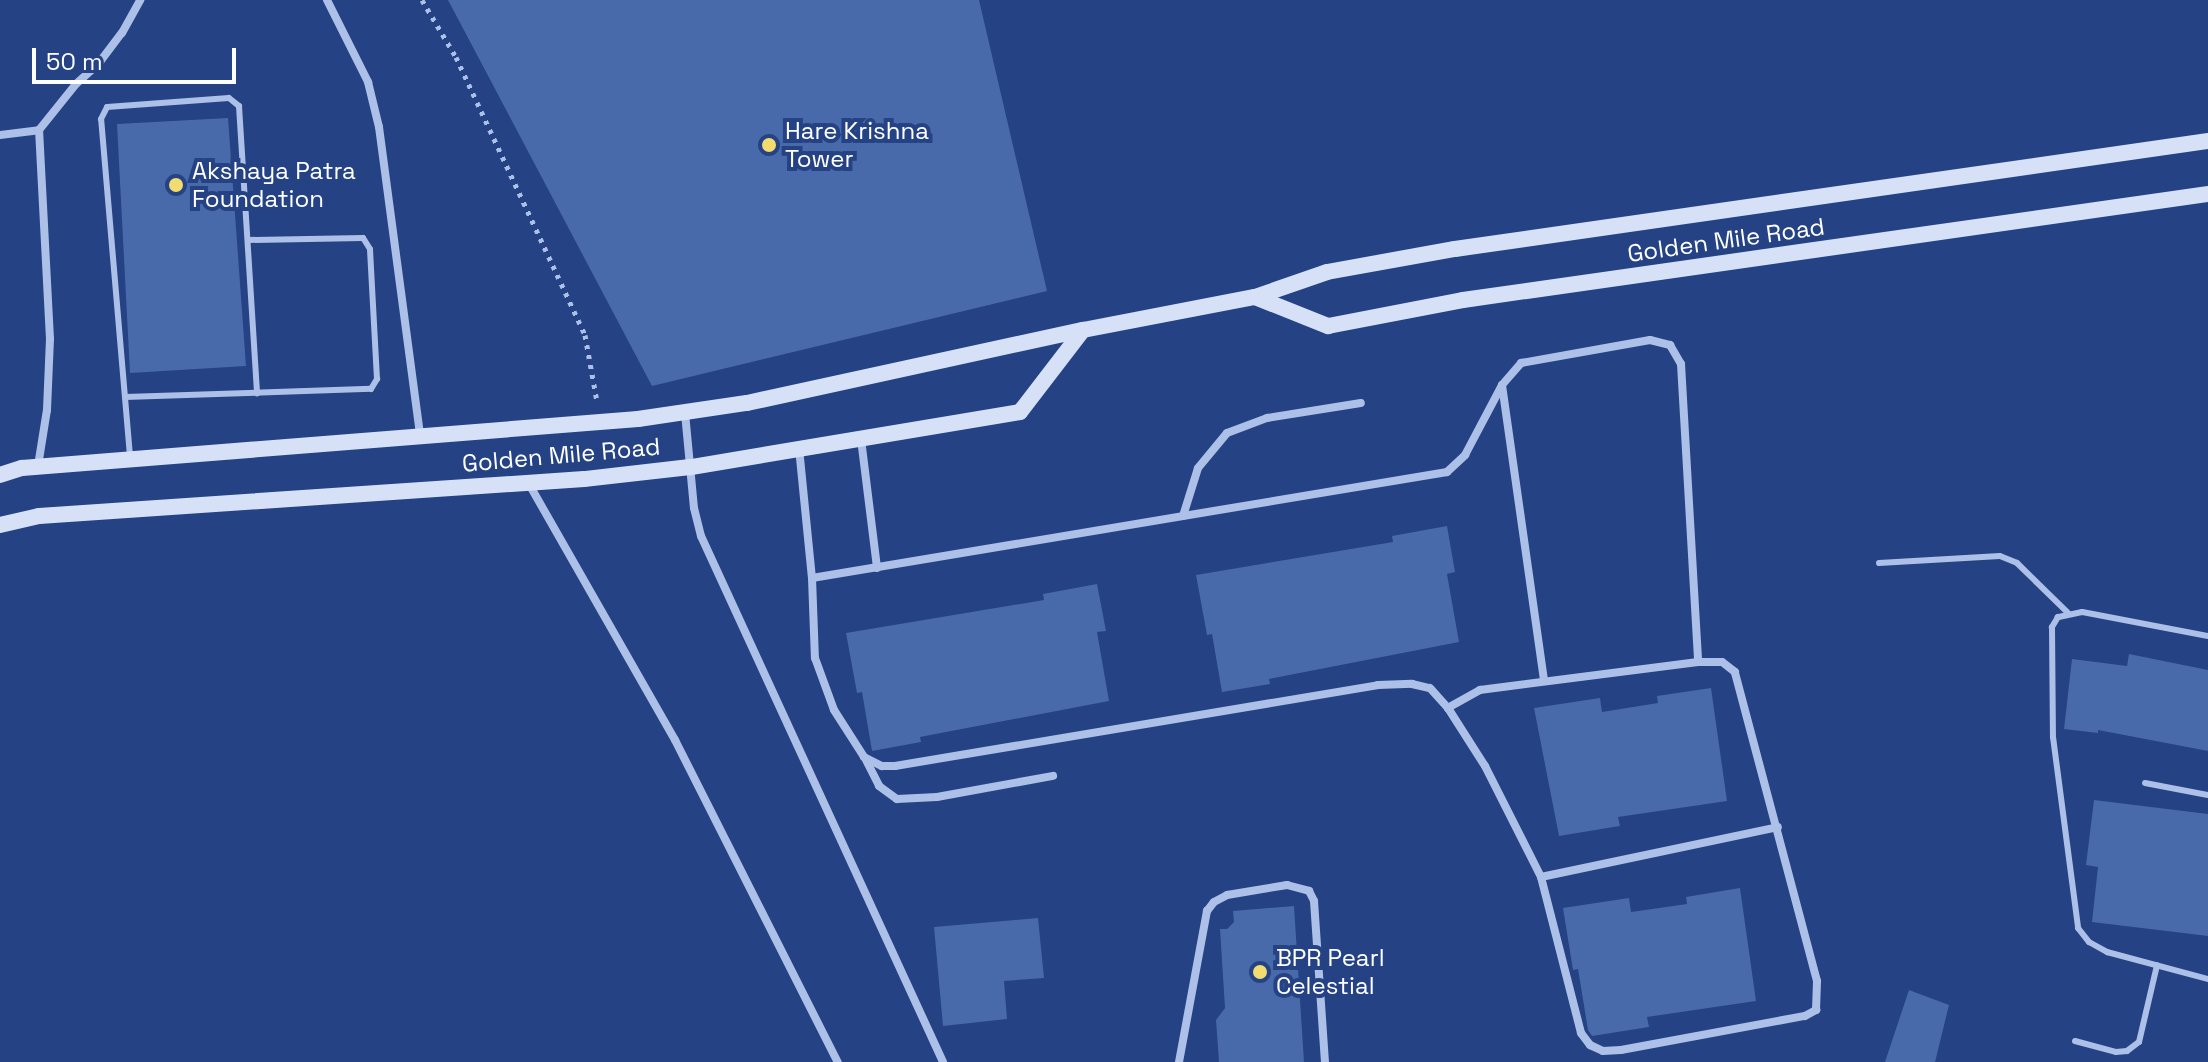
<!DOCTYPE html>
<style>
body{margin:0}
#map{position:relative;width:2208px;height:1062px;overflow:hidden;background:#244284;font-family:"Space Grotesk",sans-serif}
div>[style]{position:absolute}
.building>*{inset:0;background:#4869aa}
.path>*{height:5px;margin-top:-2.5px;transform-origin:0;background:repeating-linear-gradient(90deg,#acc0e8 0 4px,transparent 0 10px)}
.lane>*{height:6px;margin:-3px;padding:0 3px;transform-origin:3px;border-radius:3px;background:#acc0e8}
.street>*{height:8px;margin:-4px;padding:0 4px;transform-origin:4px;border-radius:4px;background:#acc0e8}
.secondary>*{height:16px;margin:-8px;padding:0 8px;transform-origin:8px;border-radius:8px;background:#d6e1f7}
.dots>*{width:22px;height:22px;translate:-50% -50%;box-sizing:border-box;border:4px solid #244284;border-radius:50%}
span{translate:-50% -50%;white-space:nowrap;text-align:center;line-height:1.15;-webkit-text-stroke:8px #244284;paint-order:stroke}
.poi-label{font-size:24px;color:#fff}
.left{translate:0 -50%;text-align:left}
.street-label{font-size:24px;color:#fff}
.scale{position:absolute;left:32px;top:48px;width:204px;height:36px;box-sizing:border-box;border:4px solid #fff;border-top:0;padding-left:10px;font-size:24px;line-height:28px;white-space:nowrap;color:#fff;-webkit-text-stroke:6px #244284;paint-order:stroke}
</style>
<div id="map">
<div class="building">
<div style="clip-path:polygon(448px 0,979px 0,1047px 291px,652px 386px)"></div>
<div style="clip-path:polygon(228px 118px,246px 366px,130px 373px,117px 124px)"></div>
<div style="clip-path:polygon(1447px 526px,1455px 572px,1447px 574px,1459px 642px,1269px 679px,1270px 684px,1222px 692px,1212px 634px,1207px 635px,1196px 575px,1393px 542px,1392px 536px)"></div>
<div style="clip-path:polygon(1097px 584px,1106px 631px,1097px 632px,1109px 701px,920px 737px,921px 742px,872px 751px,862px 692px,857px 693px,846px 633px,1044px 600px,1043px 594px)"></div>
<div style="clip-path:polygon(2129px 654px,2208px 670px,2208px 751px,2098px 730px,2098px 733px,2064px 729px,2072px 659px,2127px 666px)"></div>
<div style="clip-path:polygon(1711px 688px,1727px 801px,1618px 817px,1620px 826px,1559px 836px,1534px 708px,1600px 698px,1602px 712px,1658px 703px,1657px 696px)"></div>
<div style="clip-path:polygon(2094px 800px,2208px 814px,2208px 936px,2092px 922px,2098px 867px,2086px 865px)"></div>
<div style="clip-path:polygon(1740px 888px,1756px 1001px,1647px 1017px,1649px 1027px,1592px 1036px,1588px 1030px,1578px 969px,1573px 970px,1563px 908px,1629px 898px,1631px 912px,1687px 904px,1686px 897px)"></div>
<div style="clip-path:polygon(1294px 906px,1304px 1062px,1219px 1062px,1216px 1020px,1225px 1008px,1220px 929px,1227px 929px,1234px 922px,1233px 911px)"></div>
<div style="clip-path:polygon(1038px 918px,1044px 978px,1004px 981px,1007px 1019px,943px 1026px,934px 927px)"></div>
<div style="clip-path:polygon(1909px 990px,1949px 1005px,1935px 1062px,1885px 1062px)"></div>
</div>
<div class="path">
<div style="left:422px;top:0;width:66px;rotate:59.2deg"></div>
<div style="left:456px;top:57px;width:306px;rotate:65.1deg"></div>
<div style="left:585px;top:335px;width:68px;rotate:79.8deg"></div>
</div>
<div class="lane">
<div style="left:125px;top:397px;width:246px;rotate:-1.9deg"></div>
<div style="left:371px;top:389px;width:12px;rotate:-59deg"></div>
<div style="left:377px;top:379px;width:130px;rotate:-93.1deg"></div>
<div style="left:370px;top:249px;width:13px;rotate:-122deg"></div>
<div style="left:363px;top:238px;width:114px;rotate:179deg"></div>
<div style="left:130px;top:456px;width:338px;rotate:-94.9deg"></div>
<div style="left:101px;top:119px;width:13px;rotate:-63deg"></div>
<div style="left:107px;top:107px;width:122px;rotate:-4.2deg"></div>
<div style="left:229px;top:98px;width:13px;rotate:39deg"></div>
<div style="left:239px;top:106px;width:288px;rotate:86.4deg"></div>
<div style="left:1879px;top:563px;width:121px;rotate:-3.3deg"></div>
<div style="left:2000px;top:556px;width:18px;rotate:22deg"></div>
<div style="left:2017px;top:563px;width:71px;rotate:44.4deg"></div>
<div style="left:2208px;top:636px;width:128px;rotate:-169.2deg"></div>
<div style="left:2082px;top:612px;width:25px;rotate:168deg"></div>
<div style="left:2058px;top:617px;width:12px;rotate:121deg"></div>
<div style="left:2052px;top:627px;width:110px;rotate:89.5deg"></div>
<div style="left:2053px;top:737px;width:193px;rotate:82.5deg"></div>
<div style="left:2078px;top:928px;width:18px;rotate:52deg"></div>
<div style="left:2089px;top:942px;width:21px;rotate:29deg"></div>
<div style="left:2107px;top:952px;width:105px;rotate:15deg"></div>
<div style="left:2145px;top:783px;width:64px;rotate:10.8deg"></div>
<div style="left:2075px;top:1041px;width:42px;rotate:15deg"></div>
<div style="left:2116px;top:1052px;width:11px;rotate:-5deg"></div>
<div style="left:2127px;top:1051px;width:15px;rotate:-37deg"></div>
<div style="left:2139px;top:1042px;width:79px;rotate:-76.8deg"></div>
</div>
<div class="street">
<div style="left:327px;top:0;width:92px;rotate:63.4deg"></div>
<div style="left:368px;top:82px;width:46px;rotate:76.3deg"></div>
<div style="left:379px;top:127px;width:312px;rotate:82.4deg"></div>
<div style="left:0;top:135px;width:39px;rotate:-7deg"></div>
<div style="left:1502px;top:385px;width:299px;rotate:81.9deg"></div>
<div style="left:685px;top:413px;width:95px;rotate:84.6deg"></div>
<div style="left:694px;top:508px;width:29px;rotate:76deg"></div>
<div style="left:701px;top:536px;width:579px;rotate:65.29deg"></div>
<div style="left:861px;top:439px;width:130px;rotate:82.9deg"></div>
<div style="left:799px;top:448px;width:131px;rotate:84.3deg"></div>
<div style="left:812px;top:578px;width:80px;rotate:87.9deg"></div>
<div style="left:815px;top:658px;width:55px;rotate:69.9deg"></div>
<div style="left:834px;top:710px;width:56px;rotate:57.4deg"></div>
<div style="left:864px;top:757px;width:20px;rotate:27deg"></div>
<div style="left:882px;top:766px;width:13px"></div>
<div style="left:895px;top:766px;width:490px;rotate:-9.5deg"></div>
<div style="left:1378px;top:685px;width:34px;rotate:-2deg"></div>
<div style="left:1412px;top:684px;width:18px;rotate:13deg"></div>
<div style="left:1430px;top:688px;width:27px;rotate:48deg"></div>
<div style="left:1448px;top:708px;width:69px;rotate:57.5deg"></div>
<div style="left:1485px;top:766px;width:124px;rotate:63.2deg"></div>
<div style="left:1541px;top:877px;width:161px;rotate:75.6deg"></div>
<div style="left:1581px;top:1033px;width:15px;rotate:53deg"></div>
<div style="left:1590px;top:1045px;width:14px;rotate:25deg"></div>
<div style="left:1603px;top:1051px;width:18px;rotate:-3deg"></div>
<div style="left:1621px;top:1050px;width:187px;rotate:-10.5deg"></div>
<div style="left:1805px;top:1016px;width:13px;rotate:-29deg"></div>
<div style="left:1816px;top:1010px;width:29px;rotate:-88deg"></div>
<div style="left:1817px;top:981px;width:320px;rotate:-104.9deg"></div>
<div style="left:1735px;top:672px;width:16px;rotate:-142deg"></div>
<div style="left:1722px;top:662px;width:24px;rotate:180deg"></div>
<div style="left:1698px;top:662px;width:220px;rotate:172.7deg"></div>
<div style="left:1480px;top:690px;width:37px;rotate:151deg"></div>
<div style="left:38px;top:466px;width:57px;rotate:-80.9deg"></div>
<div style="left:47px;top:410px;width:71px;rotate:-87.6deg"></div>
<div style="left:50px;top:339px;width:209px;rotate:-93deg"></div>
<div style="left:39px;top:130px;width:59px;rotate:-51.2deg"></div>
<div style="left:76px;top:84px;width:31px;rotate:-42deg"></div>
<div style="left:99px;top:63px;width:38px;rotate:-53deg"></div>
<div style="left:122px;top:33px;width:38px;rotate:-61deg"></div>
<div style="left:529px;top:484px;width:295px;rotate:60.3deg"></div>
<div style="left:675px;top:740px;width:361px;rotate:63.2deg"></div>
<div style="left:1183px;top:516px;width:50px;rotate:-72.6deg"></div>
<div style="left:1198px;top:468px;width:45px;rotate:-50.4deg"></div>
<div style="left:1227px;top:433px;width:43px;rotate:-20.6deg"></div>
<div style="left:1267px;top:418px;width:95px;rotate:-9.1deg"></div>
<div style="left:812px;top:578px;width:644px;rotate:-9.48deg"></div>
<div style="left:1447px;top:472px;width:25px;rotate:-43deg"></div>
<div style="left:1465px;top:455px;width:79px;rotate:-62.1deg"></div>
<div style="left:1502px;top:385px;width:29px;rotate:-49deg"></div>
<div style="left:1521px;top:363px;width:131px;rotate:-10.1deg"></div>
<div style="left:1650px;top:340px;width:21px;rotate:14deg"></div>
<div style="left:1670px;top:345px;width:22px;rotate:60deg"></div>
<div style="left:1681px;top:364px;width:298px;rotate:86.7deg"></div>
<div style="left:865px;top:758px;width:31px;rotate:63deg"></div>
<div style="left:879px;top:786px;width:22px;rotate:36deg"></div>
<div style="left:897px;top:799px;width:40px;rotate:-2.9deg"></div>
<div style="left:937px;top:797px;width:118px;rotate:-10.3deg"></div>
<div style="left:1541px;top:877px;width:242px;rotate:-11.9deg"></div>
<div style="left:1179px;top:1062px;width:154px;rotate:-79.5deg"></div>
<div style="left:1207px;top:911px;width:11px;rotate:-52deg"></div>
<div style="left:1214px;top:902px;width:15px;rotate:-28deg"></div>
<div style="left:1227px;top:895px;width:61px;rotate:-9.5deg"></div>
<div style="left:1287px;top:885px;width:23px;rotate:15deg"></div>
<div style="left:1309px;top:891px;width:11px;rotate:63deg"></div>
<div style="left:1314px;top:901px;width:161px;rotate:86.1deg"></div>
</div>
<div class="secondary">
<div style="left:1255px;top:297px;width:79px;rotate:21.7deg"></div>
<div style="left:1328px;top:326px;width:137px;rotate:-10.9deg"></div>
<div style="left:1463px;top:300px;width:753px;rotate:-8.1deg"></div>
<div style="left:1083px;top:330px;width:175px;rotate:-10.9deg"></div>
<div style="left:1255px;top:297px;width:76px;rotate:-19.1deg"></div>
<div style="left:1327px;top:272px;width:130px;rotate:-10.2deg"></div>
<div style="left:1455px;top:249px;width:761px;rotate:-8.16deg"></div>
<div style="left:0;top:475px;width:23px;rotate:-18deg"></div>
<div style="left:22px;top:468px;width:618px;rotate:-4.55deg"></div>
<div style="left:638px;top:419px;width:110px;rotate:-8.4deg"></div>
<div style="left:747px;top:403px;width:344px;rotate:-12.3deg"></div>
<div style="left:1083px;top:330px;width:103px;rotate:127.5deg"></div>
<div style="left:1020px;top:412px;width:335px;rotate:170.5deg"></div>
<div style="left:690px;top:467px;width:107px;rotate:173.5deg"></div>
<div style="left:584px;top:479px;width:546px;rotate:176.12deg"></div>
<div style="left:39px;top:516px;width:40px;rotate:167deg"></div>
</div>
<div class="dots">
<div style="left:769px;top:145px;background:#f3dc6f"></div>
<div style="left:176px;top:185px;background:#f3dc6f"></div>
<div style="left:1260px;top:972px;background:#f3dc6f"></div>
</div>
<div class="poi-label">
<span class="left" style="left:785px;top:145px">Hare Krishna<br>Tower</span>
<span class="left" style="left:192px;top:185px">Akshaya Patra<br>Foundation</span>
<span class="left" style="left:1276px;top:972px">BPR Pearl<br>Celestial</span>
</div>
<div class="street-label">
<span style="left:1726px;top:240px;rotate:-8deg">Golden Mile Road</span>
<span style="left:561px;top:455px;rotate:-5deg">Golden Mile Road</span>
</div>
<div class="scale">50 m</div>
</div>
